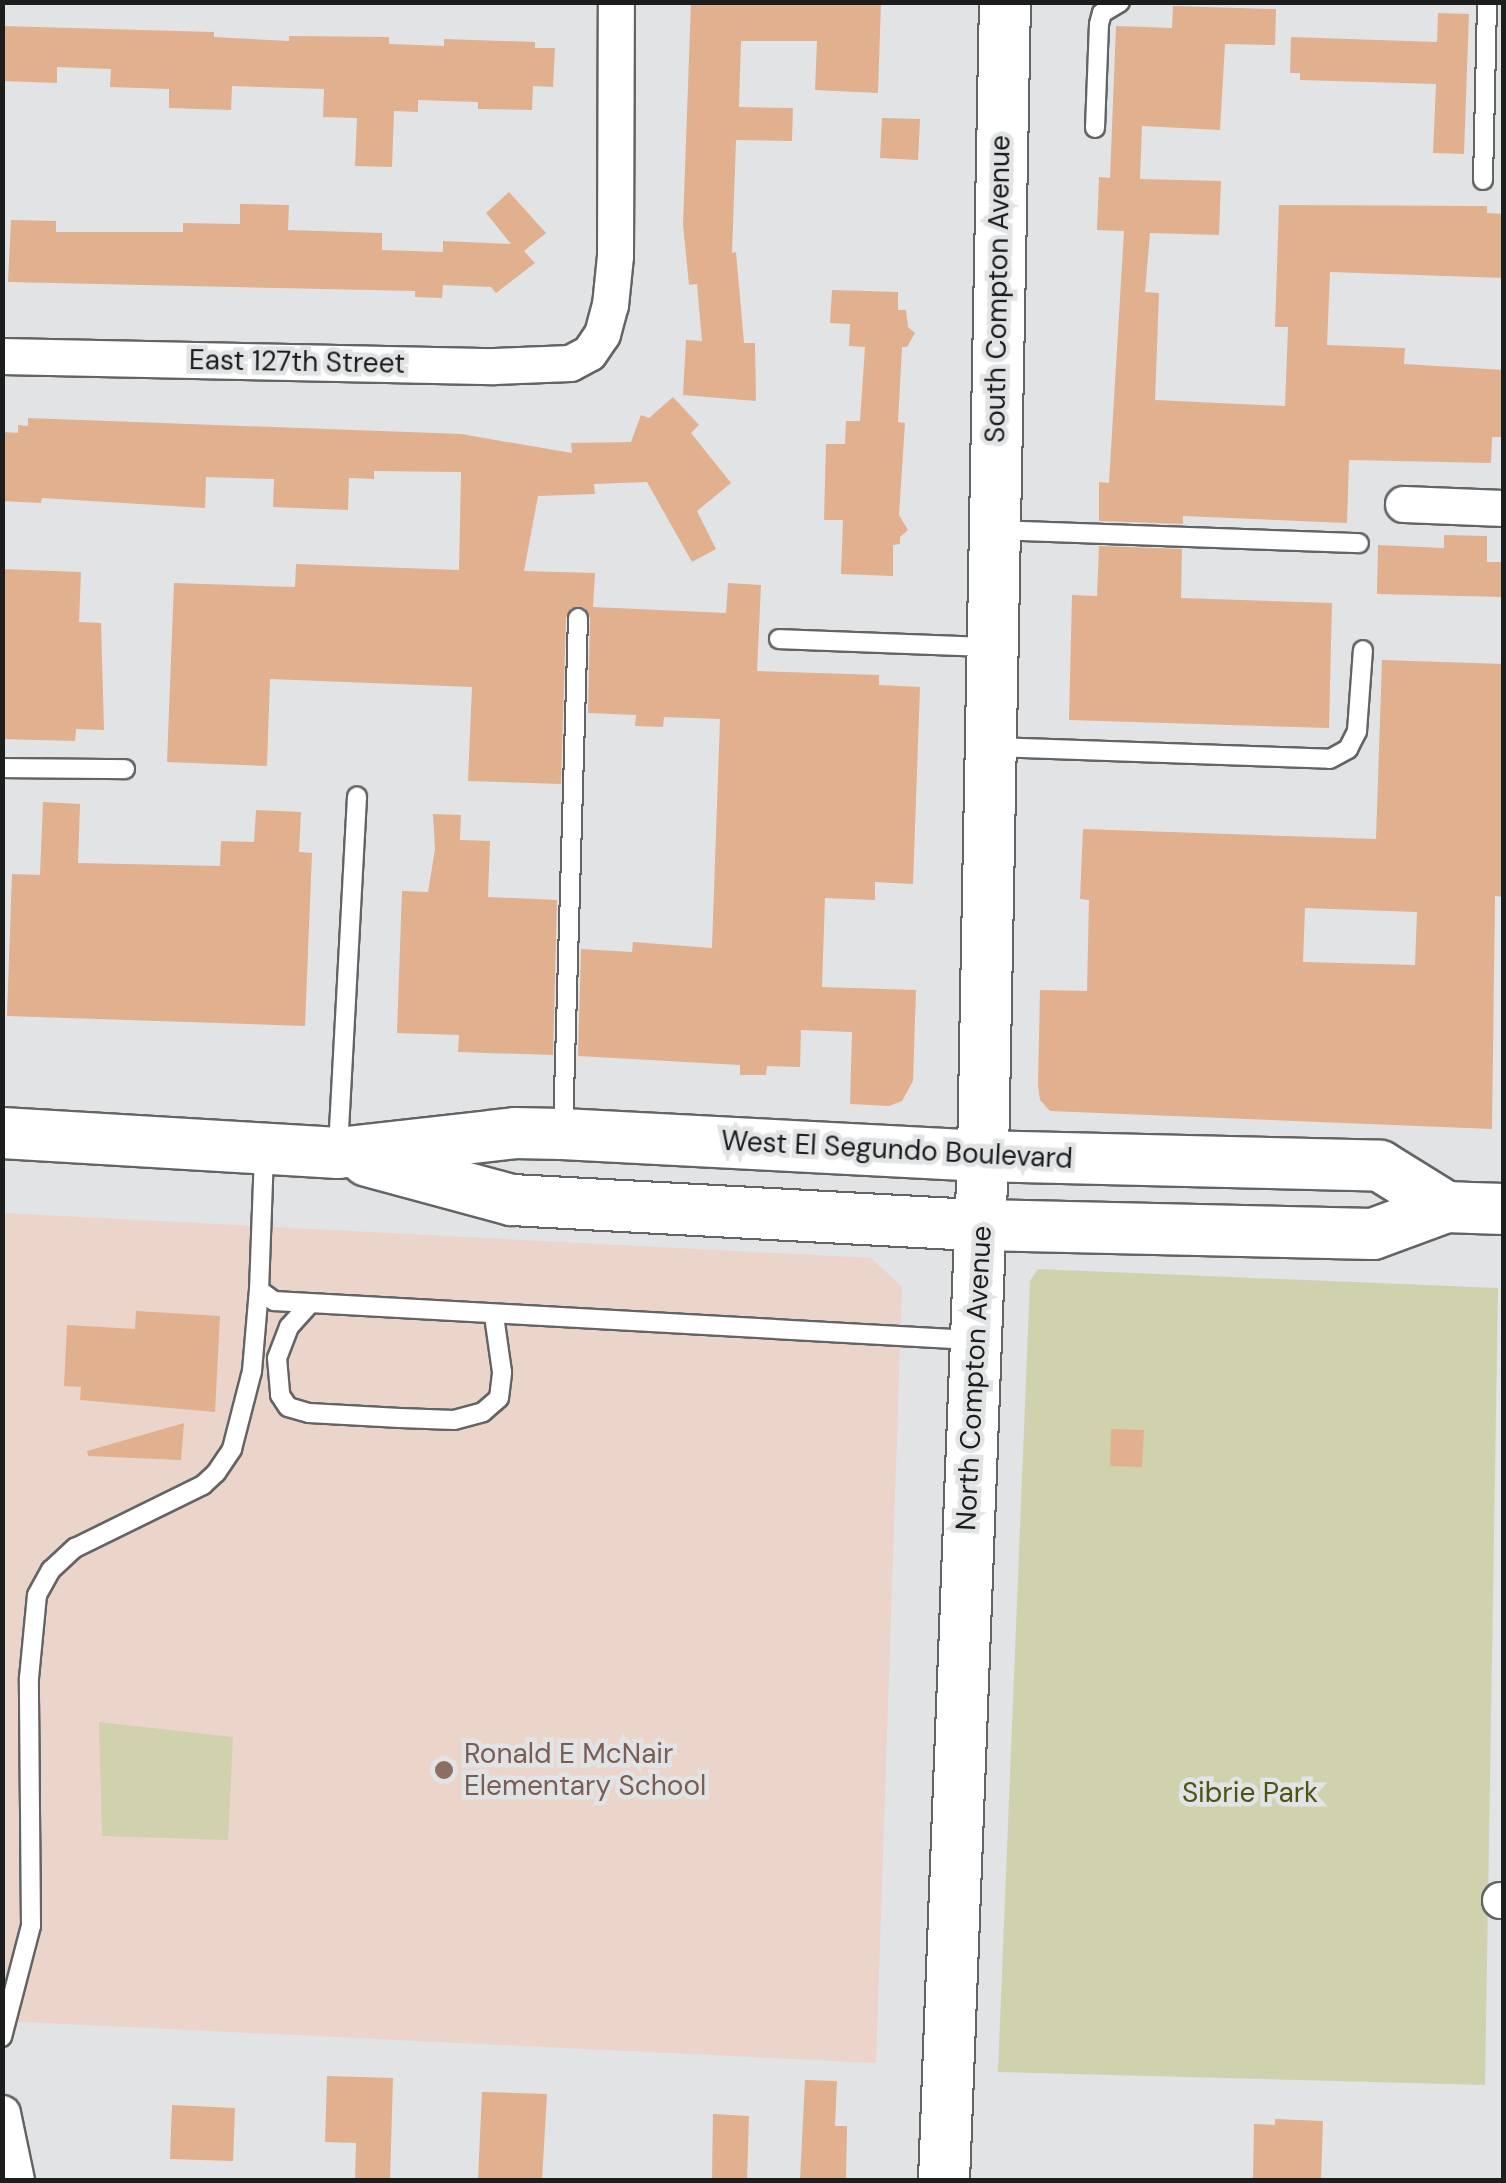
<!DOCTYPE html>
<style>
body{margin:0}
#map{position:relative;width:1506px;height:2183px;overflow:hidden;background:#e2e3e5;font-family:"DM Sans",sans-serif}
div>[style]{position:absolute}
.education>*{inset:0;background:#ebd4c9}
.green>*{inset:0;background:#cfd2ad}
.building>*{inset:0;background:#e1b08e}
.roads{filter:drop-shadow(2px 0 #636465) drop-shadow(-2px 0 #636465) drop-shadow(0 2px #636465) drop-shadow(0 -2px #636465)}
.lane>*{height:18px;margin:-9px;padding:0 9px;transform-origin:9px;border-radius:9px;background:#fff}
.street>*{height:35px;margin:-17.5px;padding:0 17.5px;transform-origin:17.5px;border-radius:17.5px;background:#fff}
.secondary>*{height:50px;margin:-25px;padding:0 25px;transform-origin:25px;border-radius:25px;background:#fff}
.dots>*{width:28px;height:28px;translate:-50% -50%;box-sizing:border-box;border:5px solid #e2e3e5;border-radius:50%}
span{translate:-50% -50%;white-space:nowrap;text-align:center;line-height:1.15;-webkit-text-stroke:9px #e2e3e5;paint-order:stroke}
.street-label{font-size:28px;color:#1c1d1d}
.education-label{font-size:28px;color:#785e54}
.left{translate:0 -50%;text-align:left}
.park-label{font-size:28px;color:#4f5213}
.frame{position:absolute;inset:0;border:5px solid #1c1d1d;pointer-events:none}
</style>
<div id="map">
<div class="education">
<div style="clip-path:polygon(3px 1213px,871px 1258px,902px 1287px,876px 2063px,3px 2021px)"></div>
</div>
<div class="green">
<div style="clip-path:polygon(1038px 1269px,1498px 1288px,1485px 2085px,998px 2072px,1030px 1281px)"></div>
<div style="clip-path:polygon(99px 1722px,233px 1737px,228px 1840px,102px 1836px)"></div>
</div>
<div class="building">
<div style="clip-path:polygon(691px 2px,881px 2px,878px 93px,815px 90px,817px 41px,741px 41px,739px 107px,793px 108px,792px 141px,736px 140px,732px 253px,736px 252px,744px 343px,755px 343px,756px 401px,683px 395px,686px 340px,702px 341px,697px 284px,689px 285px,683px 224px)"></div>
<div style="clip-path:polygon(1173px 6px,1276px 9px,1275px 45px,1225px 44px,1220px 130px,1142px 126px,1140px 179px,1221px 181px,1219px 235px,1150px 233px,1145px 292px,1159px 293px,1155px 400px,1285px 406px,1288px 327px,1275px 327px,1279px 205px,1487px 206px,1487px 213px,1504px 214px,1504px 278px,1330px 272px,1327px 345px,1405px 348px,1404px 364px,1504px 370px,1504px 437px,1492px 437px,1491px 463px,1349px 460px,1347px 523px,1183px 516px,1183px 524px,1099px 521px,1099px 482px,1109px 483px,1124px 231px,1097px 230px,1099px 177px,1110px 178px,1116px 26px,1172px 28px)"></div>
<div style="clip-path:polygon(1438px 13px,1469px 14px,1464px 154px,1433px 153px,1436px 84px,1300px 80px,1300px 73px,1290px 73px,1291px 37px,1437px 42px)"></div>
<div style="clip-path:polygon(2px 26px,214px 32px,214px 37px,289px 41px,289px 36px,389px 37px,389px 44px,444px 46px,444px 39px,535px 42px,535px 48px,555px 48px,553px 87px,533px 86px,532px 110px,478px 109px,478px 102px,418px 100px,418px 112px,394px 111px,392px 167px,355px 166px,357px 118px,323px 117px,324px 89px,232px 86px,231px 110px,169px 108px,169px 89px,110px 87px,111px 69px,57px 67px,57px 83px,2px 81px)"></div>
<div style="clip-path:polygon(882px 118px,920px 119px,918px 160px,880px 158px)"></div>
<div style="clip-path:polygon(509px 192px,546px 233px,524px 251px,535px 263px,496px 293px,491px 287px,443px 285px,442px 298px,415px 297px,415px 291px,8px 282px,11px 220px,56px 221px,56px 232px,183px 232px,183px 223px,240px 224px,240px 204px,289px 205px,288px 230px,382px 233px,382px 250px,443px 252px,443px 241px,511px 244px,486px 213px)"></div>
<div style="clip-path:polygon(832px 290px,898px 292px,898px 310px,906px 310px,908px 327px,915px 333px,907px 347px,902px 347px,898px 422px,905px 423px,899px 515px,908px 530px,900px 537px,900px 544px,893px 545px,893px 576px,841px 574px,843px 520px,824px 520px,826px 444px,845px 444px,846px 421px,860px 421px,865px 347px,849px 346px,850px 324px,830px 323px)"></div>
<div style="clip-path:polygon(673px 397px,699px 425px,691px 433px,731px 483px,697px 511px,716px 549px,692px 562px,647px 482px,594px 484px,595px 494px,538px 496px,524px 571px,595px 573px,593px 607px,726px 613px,728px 583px,761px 585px,757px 671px,879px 675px,879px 685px,920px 687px,913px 884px,875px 882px,875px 900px,825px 898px,822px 987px,916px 990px,913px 1081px,902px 1101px,889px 1106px,850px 1104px,852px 1032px,801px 1030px,800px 1067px,767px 1066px,766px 1075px,740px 1075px,740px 1065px,578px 1056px,581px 949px,632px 952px,633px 942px,712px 948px,720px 719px,664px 717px,663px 727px,635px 726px,636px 715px,588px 713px,590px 618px,584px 607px,571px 608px,566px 618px,561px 784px,468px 781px,472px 687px,270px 679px,267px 766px,167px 762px,174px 583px,295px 587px,296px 564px,459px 570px,461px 472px,374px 471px,374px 479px,349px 478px,348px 510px,273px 507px,274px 479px,206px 477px,205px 508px,42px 498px,41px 503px,2px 501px,3px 432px,18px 433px,18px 425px,28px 426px,28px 418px,461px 434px,572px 453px,571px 443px,631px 442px,641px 415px,649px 418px)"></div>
<div style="clip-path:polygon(1444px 535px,1487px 536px,1487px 562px,1504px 562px,1504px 597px,1377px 594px,1378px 545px,1444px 548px)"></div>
<div style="clip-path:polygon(1099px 546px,1182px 549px,1181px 598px,1332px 603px,1329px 728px,1069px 720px,1072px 595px,1097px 596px)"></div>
<div style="clip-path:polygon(2px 569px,81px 572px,79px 622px,101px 623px,104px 730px,76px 729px,75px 741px,2px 739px)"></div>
<div style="clip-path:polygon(evenodd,1382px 660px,1504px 664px,1504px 897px,1495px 896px,1492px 1129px,1050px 1111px,1040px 1100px,1038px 1085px,1040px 990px,1087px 991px,1089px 900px,1080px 899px,1083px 829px,1376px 839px,1382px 660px,1305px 908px,1417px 912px,1415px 965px,1303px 962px,1305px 908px)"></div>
<div style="clip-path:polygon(43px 802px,80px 804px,78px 863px,220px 866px,221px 841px,254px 842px,256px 810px,301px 812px,299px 852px,312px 853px,305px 1026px,7px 1016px,12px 874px,40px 875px)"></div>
<div style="clip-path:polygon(433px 814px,461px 815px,460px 840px,490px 841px,488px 897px,557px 900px,553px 1055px,458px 1052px,459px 1035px,397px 1033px,402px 891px,428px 892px,435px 849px)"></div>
<div style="clip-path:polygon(136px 1311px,220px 1316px,215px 1412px,80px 1400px,81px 1387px,64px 1386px,67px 1325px,135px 1329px)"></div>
<div style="clip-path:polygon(184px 1423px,181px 1460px,88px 1456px,87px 1451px)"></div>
<div style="clip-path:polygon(1111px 1429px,1144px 1430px,1142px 1467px,1110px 1466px)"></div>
<div style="clip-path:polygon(327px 2076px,393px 2078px,390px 2180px,355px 2180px,356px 2143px,325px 2142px)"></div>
<div style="clip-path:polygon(805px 2080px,837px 2081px,835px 2126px,847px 2126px,846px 2180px,800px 2180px)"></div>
<div style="clip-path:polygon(482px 2092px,547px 2094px,542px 2180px,478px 2180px)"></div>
<div style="clip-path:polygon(172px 2105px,235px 2108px,233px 2161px,170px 2159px)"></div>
<div style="clip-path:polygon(713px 2114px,749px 2116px,747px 2179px,712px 2178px)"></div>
<div style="clip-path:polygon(1275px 2119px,1323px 2121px,1321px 2180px,1253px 2180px,1254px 2124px,1275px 2125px)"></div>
</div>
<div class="roads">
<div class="lane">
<div style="left:1095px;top:128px;width:104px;rotate:-87.8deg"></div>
<div style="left:1099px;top:24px;width:11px;rotate:-75deg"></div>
<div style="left:1102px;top:13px;width:21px;rotate:-31deg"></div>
<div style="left:1483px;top:180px;width:178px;rotate:-88.7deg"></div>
<div style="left:997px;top:530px;width:362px;rotate:2.1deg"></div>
<div style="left:779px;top:639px;width:211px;rotate:2.2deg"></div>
<div style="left:994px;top:747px;width:336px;rotate:2deg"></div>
<div style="left:1330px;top:759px;width:21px;rotate:-29deg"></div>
<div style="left:1348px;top:749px;width:20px;rotate:-63deg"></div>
<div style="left:1357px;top:731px;width:81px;rotate:-85.8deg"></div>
<div style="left:2px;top:768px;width:123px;rotate:0.5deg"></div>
<div style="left:563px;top:1129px;width:511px;rotate:-88.32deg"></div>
<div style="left:338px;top:1148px;width:352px;rotate:-86.9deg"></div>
<div style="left:264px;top:1154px;width:136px;rotate:92.1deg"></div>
<div style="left:259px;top:1290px;width:19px;rotate:36deg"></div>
<div style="left:274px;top:1301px;width:698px;rotate:3.2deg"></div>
<div style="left:307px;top:1307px;width:27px;rotate:132deg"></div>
<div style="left:289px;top:1327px;width:33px;rotate:111deg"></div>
<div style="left:277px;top:1358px;width:37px;rotate:85deg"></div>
<div style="left:280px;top:1395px;width:14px;rotate:56deg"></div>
<div style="left:288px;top:1407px;width:22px;rotate:16deg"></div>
<div style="left:309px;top:1413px;width:91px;rotate:3.1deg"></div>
<div style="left:400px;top:1418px;width:54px;rotate:2.1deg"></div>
<div style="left:454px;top:1420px;width:30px;rotate:-15deg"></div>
<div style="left:483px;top:1412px;width:21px;rotate:-41deg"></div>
<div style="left:499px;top:1398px;width:26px;rotate:-83deg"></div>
<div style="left:502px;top:1372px;width:57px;rotate:-98.1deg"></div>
<div style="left:2px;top:2037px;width:115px;rotate:-75.4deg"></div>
<div style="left:31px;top:1926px;width:248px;rotate:-90.5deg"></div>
<div style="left:29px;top:1678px;width:83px;rotate:-84.5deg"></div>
<div style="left:37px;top:1595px;width:29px;rotate:-61deg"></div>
<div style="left:51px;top:1570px;width:33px;rotate:-43deg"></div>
<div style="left:75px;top:1548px;width:143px;rotate:-26.2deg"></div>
<div style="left:203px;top:1485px;width:18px;rotate:-43deg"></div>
<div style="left:216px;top:1473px;width:29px;rotate:-56deg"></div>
<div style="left:232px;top:1449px;width:81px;rotate:-75.6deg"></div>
<div style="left:252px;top:1371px;width:81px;rotate:-85.1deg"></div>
</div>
<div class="street">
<div style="left:2px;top:356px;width:492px;rotate:1.2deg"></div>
<div style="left:494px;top:366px;width:76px;rotate:-2.3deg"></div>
<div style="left:570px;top:363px;width:21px;rotate:-28deg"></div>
<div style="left:589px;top:353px;width:23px;rotate:-56deg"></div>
<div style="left:602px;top:334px;width:30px;rotate:-75deg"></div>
<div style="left:610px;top:305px;width:49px;rotate:-84.2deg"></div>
<div style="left:615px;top:256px;width:254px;rotate:-89.8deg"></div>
<div style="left:1403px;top:504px;width:101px;rotate:2.3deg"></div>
<div style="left:1500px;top:1900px;width:4px"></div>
<div style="left:2px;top:2113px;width:68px;rotate:78.2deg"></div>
</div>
<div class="secondary">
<div style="left:2px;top:1133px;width:337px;rotate:3.4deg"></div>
<div style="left:338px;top:1153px;width:178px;rotate:-6.4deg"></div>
<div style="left:515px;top:1133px;width:47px;rotate:1.2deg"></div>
<div style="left:562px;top:1134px;width:422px;rotate:3deg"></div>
<div style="left:983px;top:1156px;width:397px;rotate:1.4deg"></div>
<div style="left:1380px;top:1166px;width:78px;rotate:31.8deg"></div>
<div style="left:367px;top:1161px;width:150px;rotate:15.1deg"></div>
<div style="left:512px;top:1200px;width:470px;rotate:3.1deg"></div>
<div style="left:981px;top:1225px;width:392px;rotate:1.3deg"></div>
<div style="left:1373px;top:1234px;width:78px;rotate:-20.3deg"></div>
<div style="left:1446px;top:1207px;width:58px;rotate:2deg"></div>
<div style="left:944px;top:2180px;width:1025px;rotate:-87.82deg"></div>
<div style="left:983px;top:1156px;width:1154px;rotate:-88.91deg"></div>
</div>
</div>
<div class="dots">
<div style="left:444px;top:1770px;background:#8d6e63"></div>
</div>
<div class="street-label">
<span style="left:998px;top:289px;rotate:-89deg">South Compton Avenue</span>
<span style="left:297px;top:362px;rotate:1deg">East 127th Street</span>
<span style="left:897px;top:1150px;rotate:3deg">West El Segundo Boulevard</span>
<span style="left:974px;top:1378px;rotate:-87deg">North Compton Avenue</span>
</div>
<div class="education-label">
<span class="left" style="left:464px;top:1770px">Ronald E McNair<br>Elementary School</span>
</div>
<div class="park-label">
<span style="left:1250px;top:1793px">Sibrie Park</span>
</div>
<div class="frame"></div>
</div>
